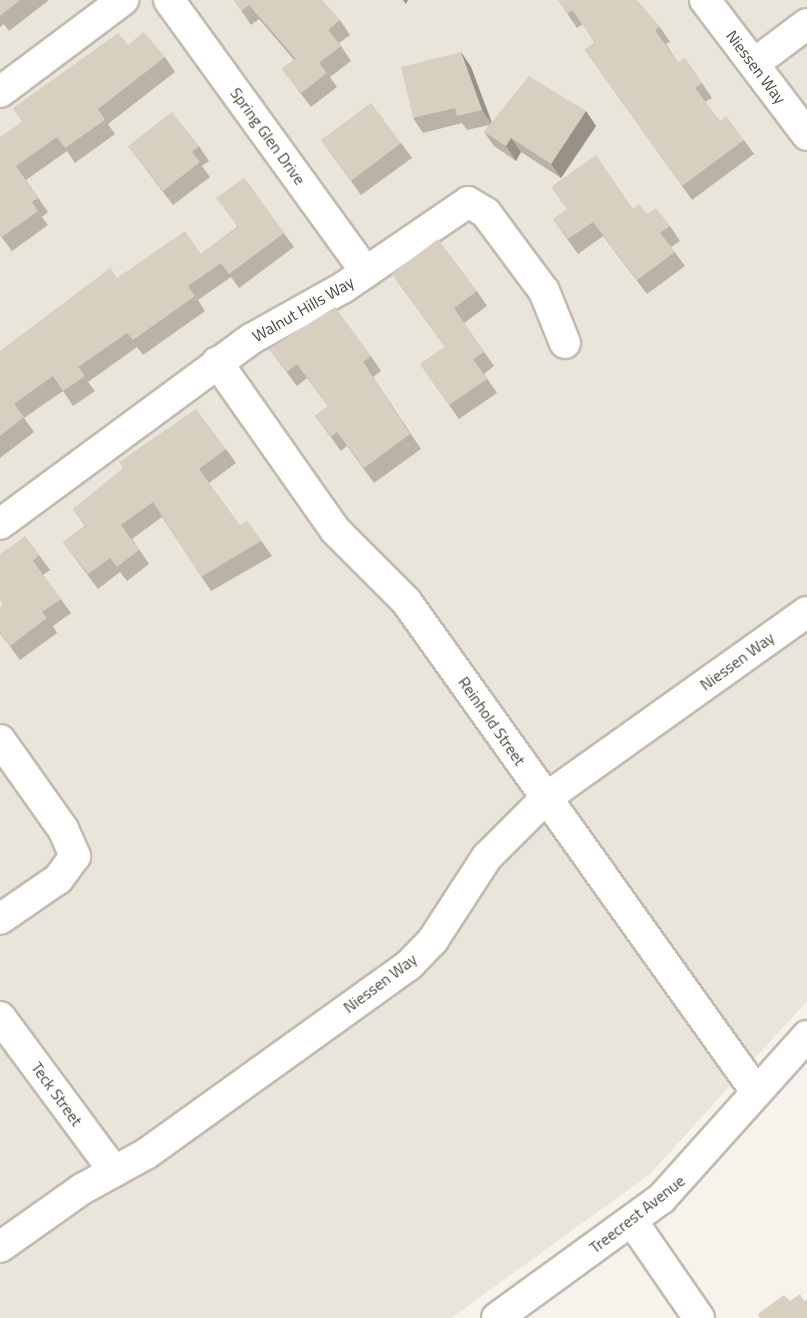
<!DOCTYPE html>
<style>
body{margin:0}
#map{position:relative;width:807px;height:1318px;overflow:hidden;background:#f6f3ec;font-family:"Titillium Web",sans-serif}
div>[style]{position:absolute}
.residential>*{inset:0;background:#eae5da}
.roads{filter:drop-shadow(2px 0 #c2bbae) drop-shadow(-2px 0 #c2bbae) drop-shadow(0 2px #c2bbae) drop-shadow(0 -2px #c2bbae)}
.minor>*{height:30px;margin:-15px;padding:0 15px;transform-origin:15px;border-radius:15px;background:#fff}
.wall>*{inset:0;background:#bab2a6}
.shaded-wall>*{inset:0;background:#979187}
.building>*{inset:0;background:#d8cfc1}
span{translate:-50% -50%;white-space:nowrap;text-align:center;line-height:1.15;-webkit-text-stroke:5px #fff;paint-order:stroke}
.street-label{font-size:16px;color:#4b4439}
</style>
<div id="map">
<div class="residential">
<div style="clip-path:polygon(0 0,807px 0,807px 1001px,650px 1174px,451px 1318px,0 1318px)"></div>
</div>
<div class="roads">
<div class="minor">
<div style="left:169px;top:0;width:336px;rotate:54.1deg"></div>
<div style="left:705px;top:0;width:169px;rotate:52.9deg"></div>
<div style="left:755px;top:63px;width:65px;rotate:-36.9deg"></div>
<div style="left:0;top:92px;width:154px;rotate:-36.8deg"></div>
<div style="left:217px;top:362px;width:205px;rotate:54.9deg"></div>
<div style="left:335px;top:530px;width:100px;rotate:45deg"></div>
<div style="left:406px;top:601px;width:601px;rotate:54.48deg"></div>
<div style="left:0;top:524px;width:312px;rotate:-36.4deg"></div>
<div style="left:251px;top:339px;width:107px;rotate:-29.2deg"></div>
<div style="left:344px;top:287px;width:150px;rotate:-34.4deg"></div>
<div style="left:468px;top:202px;width:21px;rotate:31deg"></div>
<div style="left:486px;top:213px;width:97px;rotate:53.4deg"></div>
<div style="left:544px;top:291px;width:56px;rotate:68deg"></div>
<div style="left:0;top:740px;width:109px;rotate:54.7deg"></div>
<div style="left:63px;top:829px;width:30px;rotate:66deg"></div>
<div style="left:75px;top:856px;width:29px;rotate:126deg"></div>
<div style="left:58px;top:879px;width:70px;rotate:145.4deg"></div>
<div style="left:0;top:1017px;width:192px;rotate:53.5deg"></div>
<div style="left:632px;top:1221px;width:118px;rotate:55.4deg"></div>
<div style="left:0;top:1247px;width:100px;rotate:-35.3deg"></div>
<div style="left:82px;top:1189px;width:73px;rotate:-28.7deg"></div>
<div style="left:146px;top:1154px;width:324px;rotate:-35.7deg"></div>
<div style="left:409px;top:965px;width:35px;rotate:-46deg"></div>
<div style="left:433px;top:940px;width:99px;rotate:-57deg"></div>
<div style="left:487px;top:857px;width:83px;rotate:-45deg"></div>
<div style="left:546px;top:798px;width:320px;rotate:-35.5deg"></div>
<div style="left:497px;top:1318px;width:203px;rotate:-36deg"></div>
<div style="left:661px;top:1199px;width:219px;rotate:-48.1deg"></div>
</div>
</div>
<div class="wall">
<div style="clip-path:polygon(0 0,49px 0,9px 31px,4px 24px,0 27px)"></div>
<div style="clip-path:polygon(234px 0,340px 20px,350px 35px,339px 43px,351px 61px,330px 77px,337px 87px,311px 107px,282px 69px,294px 60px,259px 19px,251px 25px)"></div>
<div style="clip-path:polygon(558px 0,660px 27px,670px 42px,666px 44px,678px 63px,685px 58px,712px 98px,705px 102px,720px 121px,744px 140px,754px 154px,692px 200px,585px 50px,595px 43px,583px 24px,577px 28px)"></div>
<div style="clip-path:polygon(128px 45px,165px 57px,175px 72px,108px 124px,115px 134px,75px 163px,67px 151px,26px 180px,48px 212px,42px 217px,48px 225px,12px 251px,0 235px,22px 122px)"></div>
<div style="clip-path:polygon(461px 52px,471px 67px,492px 122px,586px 111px,596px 126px,561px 178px,521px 152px,516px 161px,494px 146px,484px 132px,489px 125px,467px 130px,462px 123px,423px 133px,413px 118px)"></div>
<div style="clip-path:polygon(321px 140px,401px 143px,412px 158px,361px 195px)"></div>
<div style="clip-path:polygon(128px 146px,199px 146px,209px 161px,202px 166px,210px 177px,173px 205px)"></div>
<div style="clip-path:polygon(244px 178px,294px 247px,239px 288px,231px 277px,198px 300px,205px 311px,143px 355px,137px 347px,88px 382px,95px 391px,73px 406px,63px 391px,24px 418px,34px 432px,0 458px,0 351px,117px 278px,201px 254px,237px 227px)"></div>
<div style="clip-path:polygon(633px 209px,647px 214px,670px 226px,680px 241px,671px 247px,685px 266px,647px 294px,603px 236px,578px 254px,553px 219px)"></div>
<div style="clip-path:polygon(392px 274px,477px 291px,487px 306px,464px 323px,494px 366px,484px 374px,497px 393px,459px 419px,420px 364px,445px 347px)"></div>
<div style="clip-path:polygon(269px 349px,371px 356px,381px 371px,373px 377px,421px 449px,374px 483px,347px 446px,341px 451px,315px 416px,328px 406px,307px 378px,297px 386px)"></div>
<div style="clip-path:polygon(226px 449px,236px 463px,209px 483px,240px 526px,247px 521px,272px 556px,211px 591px,162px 517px,132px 539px,149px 564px,127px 581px,120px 572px,98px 589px,63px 542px,85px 526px,73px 509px)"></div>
<div style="clip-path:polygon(25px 536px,50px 570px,43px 575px,71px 613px,53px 626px,57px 633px,20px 660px,0 633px,3px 605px)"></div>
</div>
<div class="shaded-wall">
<div style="clip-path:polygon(403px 0,408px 0,406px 4px)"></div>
<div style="clip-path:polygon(461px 52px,471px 67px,492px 124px,482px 110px)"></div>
<div style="clip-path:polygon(586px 111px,596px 126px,561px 178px,551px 164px)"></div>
<div style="clip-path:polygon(511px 138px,521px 152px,516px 161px,506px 146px)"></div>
</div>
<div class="building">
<div style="clip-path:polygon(0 0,20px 0,0 16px)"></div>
<div style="clip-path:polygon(234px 0,322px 0,340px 20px,328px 30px,341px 46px,319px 63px,327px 73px,301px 93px,282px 69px,296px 59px,249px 5px,241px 11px)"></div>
<div style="clip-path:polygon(558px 0,637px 0,660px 27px,655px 30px,678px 63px,685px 58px,702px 83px,695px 88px,720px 121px,726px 116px,744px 140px,682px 186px,585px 50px,595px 42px,572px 10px,567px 14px)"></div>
<div style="clip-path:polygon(144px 32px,165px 57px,98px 109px,105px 120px,65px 148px,57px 137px,16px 166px,38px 198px,32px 202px,38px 211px,2px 237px,0 234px,0 137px,22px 122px,13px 108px,118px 33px,128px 45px)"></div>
<div style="clip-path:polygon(461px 52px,482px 110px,457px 116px,455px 108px,413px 118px,401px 67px)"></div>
<div style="clip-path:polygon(529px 76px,586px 111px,551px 164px,511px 138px,506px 146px,484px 132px)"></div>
<div style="clip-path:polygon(371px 103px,401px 143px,351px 181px,321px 140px)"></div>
<div style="clip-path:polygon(172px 112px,199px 146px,192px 152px,200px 162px,163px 191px,128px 146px)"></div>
<div style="clip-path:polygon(596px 155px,633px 209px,639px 204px,647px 214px,656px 208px,670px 226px,660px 233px,675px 252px,637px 280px,593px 222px,568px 239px,553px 219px,567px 209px,551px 187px)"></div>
<div style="clip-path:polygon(244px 178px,284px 233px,229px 274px,221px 263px,188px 286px,195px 296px,133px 340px,127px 333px,78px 367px,85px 376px,63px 391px,53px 376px,14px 404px,24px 417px,0 436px,0 351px,110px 268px,117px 278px,185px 231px,201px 254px,238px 227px,216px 198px)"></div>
<div style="clip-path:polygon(438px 239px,477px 291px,454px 308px,484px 352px,473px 359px,487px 379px,449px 405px,420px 364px,445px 347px,392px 274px)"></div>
<div style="clip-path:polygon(335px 307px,371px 356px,363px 362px,410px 434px,364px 468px,337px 432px,331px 437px,315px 416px,328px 406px,297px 364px,287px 372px,269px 349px)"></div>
<div style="clip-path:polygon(196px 409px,226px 449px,199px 469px,240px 526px,247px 521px,261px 541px,201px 577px,153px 502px,121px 525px,139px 550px,117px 567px,110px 558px,88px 574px,63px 542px,86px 526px,73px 509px,123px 468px,119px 462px)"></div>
<div style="clip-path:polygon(25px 536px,39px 555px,33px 561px,61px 599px,42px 612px,47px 618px,10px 646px,0 632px,0 607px,3px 604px,0 600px,0 554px)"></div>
<div style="clip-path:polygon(800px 1294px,804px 1301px,807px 1299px,807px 1318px,760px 1318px,758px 1314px,784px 1295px,790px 1301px)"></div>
</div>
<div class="street-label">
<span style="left:756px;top:67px;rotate:53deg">Niessen Way</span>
<span style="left:268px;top:136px;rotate:54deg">Spring Glen Drive</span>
<span style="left:303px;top:309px;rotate:-30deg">Walnut Hills Way</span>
<span style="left:737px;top:661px;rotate:-36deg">Niessen Way</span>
<span style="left:492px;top:721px;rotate:55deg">Reinhold Street</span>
<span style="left:380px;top:983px;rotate:-37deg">Niessen Way</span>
<span style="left:57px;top:1094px;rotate:54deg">Teck Street</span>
<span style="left:637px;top:1214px;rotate:-38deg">Treecrest Avenue</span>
</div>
</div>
